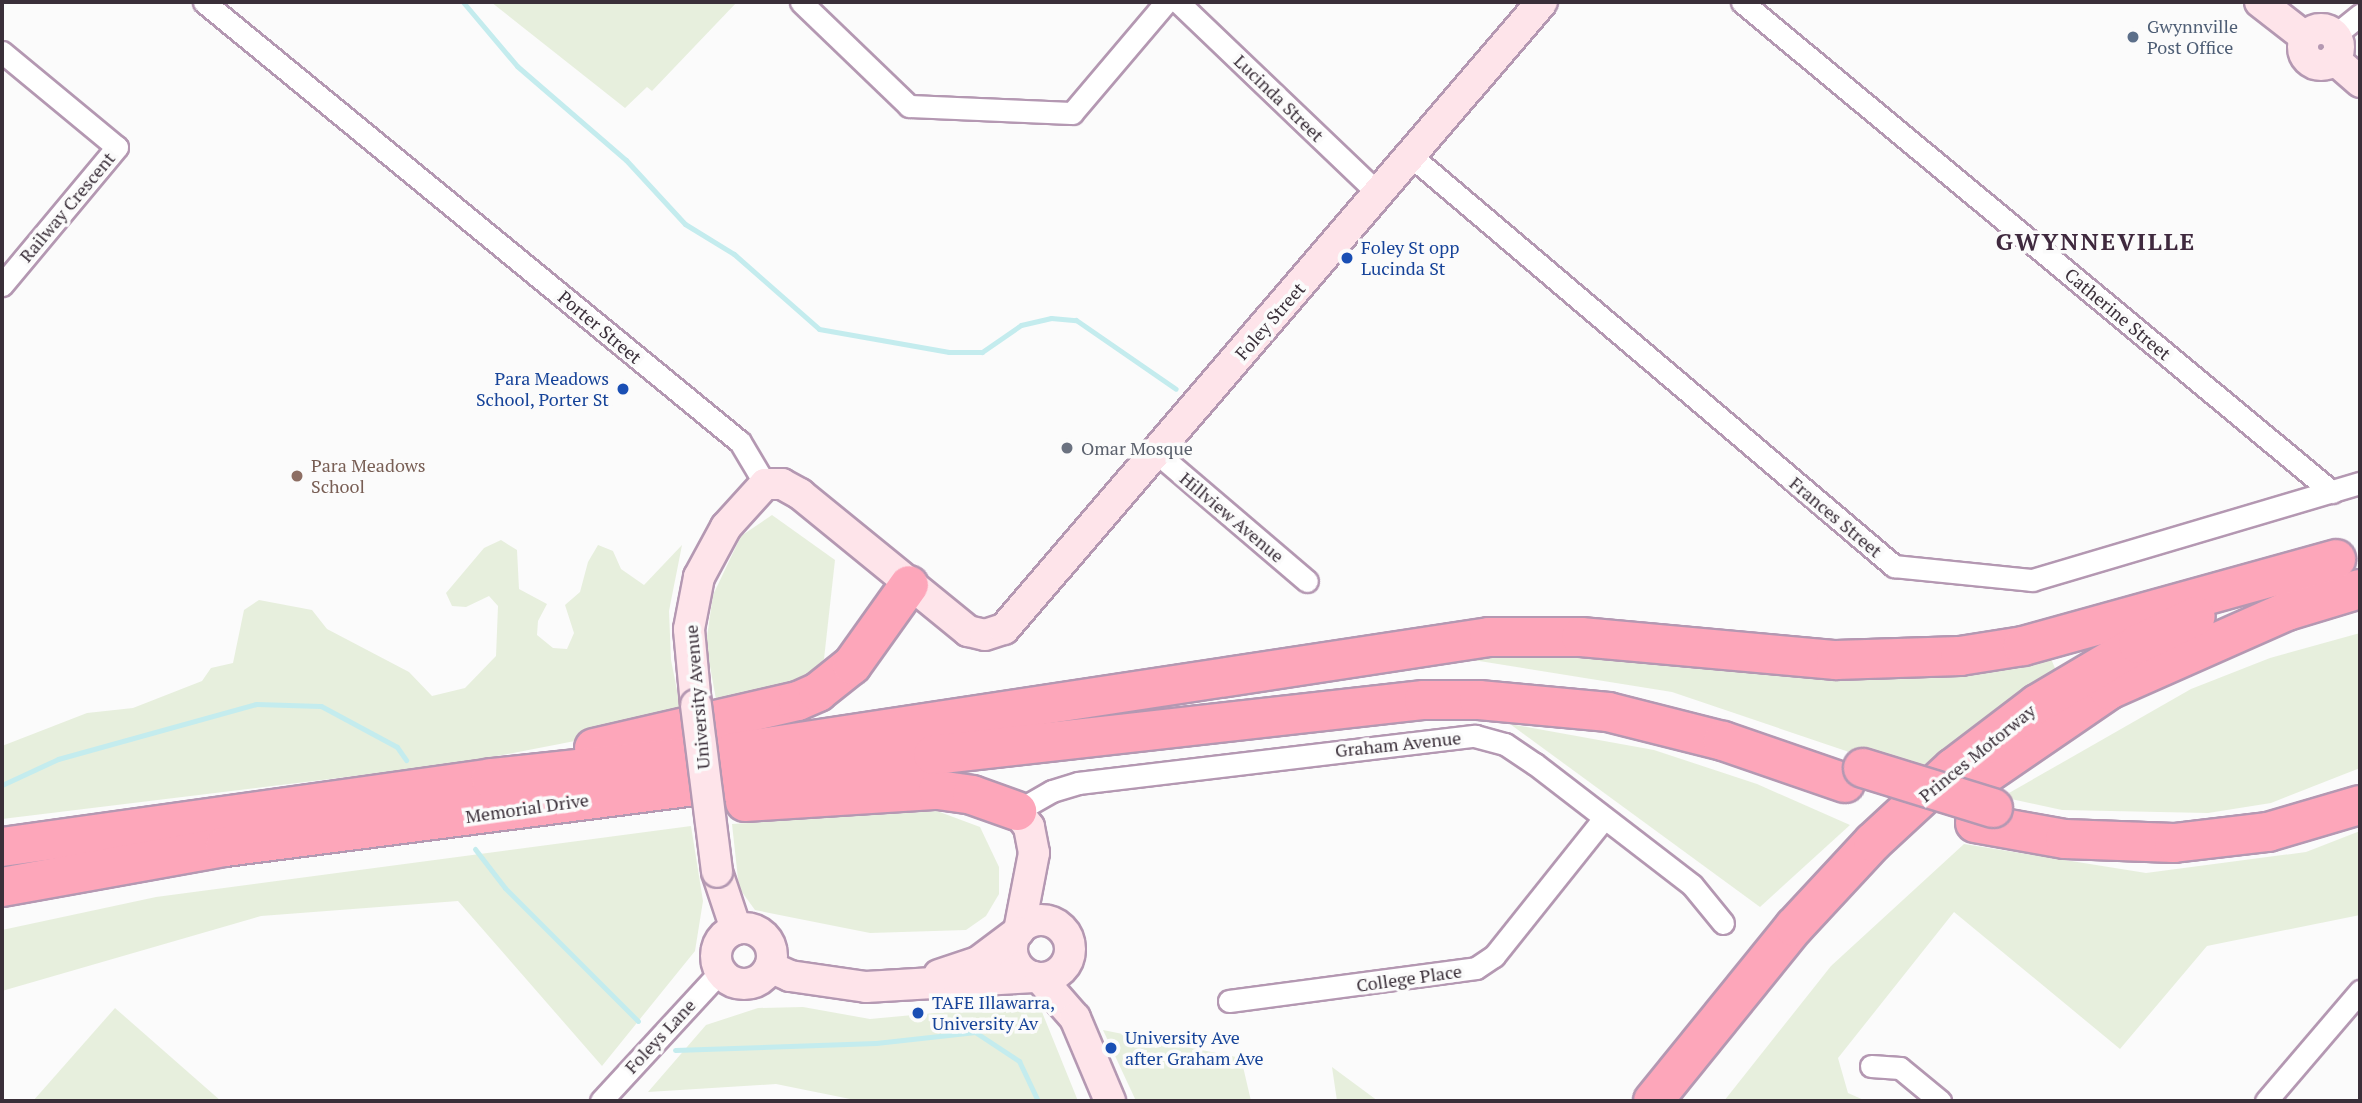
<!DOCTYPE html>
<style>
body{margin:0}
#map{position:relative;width:2362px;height:1103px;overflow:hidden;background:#fbfbfb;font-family:"PT Serif",serif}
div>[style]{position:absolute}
.green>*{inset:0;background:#e7efdd}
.stream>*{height:5px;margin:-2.5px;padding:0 2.5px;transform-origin:2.5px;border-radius:2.5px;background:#c4ecee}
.roads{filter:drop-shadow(2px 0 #b498b2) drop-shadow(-2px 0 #b498b2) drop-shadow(0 2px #b498b2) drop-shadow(0 -2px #b498b2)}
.minor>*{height:21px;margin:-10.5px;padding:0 10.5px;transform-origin:10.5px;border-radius:10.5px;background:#fff}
.secondary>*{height:30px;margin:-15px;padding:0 15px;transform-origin:15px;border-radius:15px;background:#fee4ea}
.secondary>.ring{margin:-15px;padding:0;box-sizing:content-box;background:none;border:30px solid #fee4ea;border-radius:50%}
.motorway>*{height:38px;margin:-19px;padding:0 19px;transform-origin:19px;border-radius:19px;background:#fda6ba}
.bridges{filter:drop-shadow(2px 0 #b498b2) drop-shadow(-2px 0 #b498b2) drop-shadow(0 2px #b498b2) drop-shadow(0 -2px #b498b2)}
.secondary-bridge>*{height:30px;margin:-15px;padding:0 15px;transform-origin:15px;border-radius:15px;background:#fee4ea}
.motorway-bridge>*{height:38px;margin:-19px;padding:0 19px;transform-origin:19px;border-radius:19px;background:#fda6ba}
.dots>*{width:19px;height:19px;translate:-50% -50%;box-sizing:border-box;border:4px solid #fbfbfb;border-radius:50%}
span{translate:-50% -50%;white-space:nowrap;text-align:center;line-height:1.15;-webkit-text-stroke:7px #fbfbfb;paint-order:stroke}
.service-label{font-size:18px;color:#4e5e75}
.left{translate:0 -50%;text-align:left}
.street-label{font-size:18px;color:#3a2f39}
.transit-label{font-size:18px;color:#164399}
.right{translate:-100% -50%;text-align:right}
.worship-label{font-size:18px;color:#5b616d}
.education-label{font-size:18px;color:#785e54}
.district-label{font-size:24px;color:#3f293e;font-weight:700;letter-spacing:2px}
.frame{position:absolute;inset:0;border:4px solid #3a2f39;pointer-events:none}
</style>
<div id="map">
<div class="green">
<div style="clip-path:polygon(491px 2px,737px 2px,652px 91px,647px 87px,625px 108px)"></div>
<div style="clip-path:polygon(772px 515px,835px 560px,824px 659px,782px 698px,719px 716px,706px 644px,713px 595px,741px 536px)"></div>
<div style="clip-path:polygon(501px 540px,517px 550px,519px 589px,547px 604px,538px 621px,537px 635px,553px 648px,567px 649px,574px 633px,565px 605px,580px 592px,588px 562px,598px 545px,613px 551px,621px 569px,644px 585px,682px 545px,669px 611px,671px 660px,683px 720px,461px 763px,2px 819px,2px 746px,87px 713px,133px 708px,202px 681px,211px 668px,233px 663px,244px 610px,259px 600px,312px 610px,327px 629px,409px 672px,432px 696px,465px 688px,496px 656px,498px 606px,489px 596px,466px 607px,452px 606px,446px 593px,484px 548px)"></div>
<div style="clip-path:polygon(2360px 633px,2360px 768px,2271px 803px,2208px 813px,2062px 810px,2002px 797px,2191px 689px,2270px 658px)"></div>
<div style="clip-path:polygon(1473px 654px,2049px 654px,2057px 673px,1920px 776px,1672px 692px,1473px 660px)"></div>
<div style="clip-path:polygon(1510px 724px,1654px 750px,1757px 784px,1850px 825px,1760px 907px)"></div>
<div style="clip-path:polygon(937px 811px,980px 827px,999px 867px,999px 894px,986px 916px,966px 930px,870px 933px,755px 910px,739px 888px,732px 824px)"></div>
<div style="clip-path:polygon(691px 826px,703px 901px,695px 951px,602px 1066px,458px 901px,261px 916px,2px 991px,2px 930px,156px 897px)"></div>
<div style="clip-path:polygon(2360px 831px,2360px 915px,2207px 946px,2120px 1049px,1954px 912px,1838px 1058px,1848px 1093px,1866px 1101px,1724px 1101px,1831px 966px,1964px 844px,2146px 873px,2306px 852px)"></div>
<div style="clip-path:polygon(1032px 1004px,1042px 1012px,1078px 1101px,860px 1101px,776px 1084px,648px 1092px,706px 1025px,758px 1008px,803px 1007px,870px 1019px)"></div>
<div style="clip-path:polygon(115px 1008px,221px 1101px,33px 1101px)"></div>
<div style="clip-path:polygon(1103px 1030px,1241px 1058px,1251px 1101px,1136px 1101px)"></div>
<div style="clip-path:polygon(1332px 1067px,1378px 1101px,1337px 1101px)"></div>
</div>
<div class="stream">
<div style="left:463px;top:2px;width:84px;rotate:49.8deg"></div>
<div style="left:517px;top:66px;width:144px;rotate:40.8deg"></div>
<div style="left:626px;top:160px;width:87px;rotate:47.3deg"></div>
<div style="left:685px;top:224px;width:57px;rotate:31.5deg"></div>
<div style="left:734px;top:254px;width:113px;rotate:41.4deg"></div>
<div style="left:819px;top:329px;width:132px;rotate:10deg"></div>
<div style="left:949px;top:352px;width:33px"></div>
<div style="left:982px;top:352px;width:47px;rotate:-34.7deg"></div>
<div style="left:1021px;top:325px;width:31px;rotate:-13deg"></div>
<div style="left:1051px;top:318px;width:25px;rotate:5deg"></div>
<div style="left:1076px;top:320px;width:121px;rotate:34.6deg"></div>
<div style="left:2px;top:785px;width:62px;rotate:-24.9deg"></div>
<div style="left:58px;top:759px;width:205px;rotate:-15.5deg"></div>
<div style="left:256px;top:704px;width:65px;rotate:1.8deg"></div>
<div style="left:321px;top:706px;width:86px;rotate:28.3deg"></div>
<div style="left:397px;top:747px;width:16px;rotate:55deg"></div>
<div style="left:475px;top:849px;width:49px;rotate:52.4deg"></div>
<div style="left:505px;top:888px;width:188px;rotate:45deg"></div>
<div style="left:675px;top:1050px;width:201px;rotate:-2deg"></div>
<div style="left:876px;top:1043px;width:100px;rotate:-6.3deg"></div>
<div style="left:975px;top:1032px;width:53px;rotate:33.4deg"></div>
<div style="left:1019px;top:1061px;width:44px;rotate:64.6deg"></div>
</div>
<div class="roads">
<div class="minor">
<div style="left:204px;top:2px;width:693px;rotate:39.38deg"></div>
<div style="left:740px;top:442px;width:49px;rotate:59.2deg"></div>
<div style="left:801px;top:2px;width:150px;rotate:43.9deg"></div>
<div style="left:909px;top:106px;width:163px;rotate:2.5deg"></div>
<div style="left:1072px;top:113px;width:145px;rotate:-49.7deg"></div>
<div style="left:1178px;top:2px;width:278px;rotate:43.7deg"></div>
<div style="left:1742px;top:2px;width:767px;rotate:39.71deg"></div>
<div style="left:2335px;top:35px;width:32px;rotate:-39deg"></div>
<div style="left:2px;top:52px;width:149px;rotate:39.6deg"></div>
<div style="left:117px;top:147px;width:180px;rotate:129.8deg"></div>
<div style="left:1411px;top:156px;width:634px;rotate:40.33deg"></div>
<div style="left:1894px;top:566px;width:139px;rotate:5.8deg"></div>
<div style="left:2032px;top:580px;width:342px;rotate:-16.5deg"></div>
<div style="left:1157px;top:453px;width:197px;rotate:40.5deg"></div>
<div style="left:1017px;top:811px;width:40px;rotate:-29.7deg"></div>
<div style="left:1052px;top:791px;width:27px;rotate:-17deg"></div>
<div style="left:1078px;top:783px;width:400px;rotate:-6.8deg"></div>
<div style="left:1475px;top:736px;width:31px;rotate:15deg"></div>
<div style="left:1505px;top:744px;width:36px;rotate:34deg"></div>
<div style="left:1535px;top:764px;width:198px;rotate:37.6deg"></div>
<div style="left:1692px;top:885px;width:49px;rotate:50.8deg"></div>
<div style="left:1229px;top:1001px;width:249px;rotate:-7.6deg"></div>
<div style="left:1476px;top:968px;width:22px;rotate:-34deg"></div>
<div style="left:1494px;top:956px;width:176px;rotate:-51.4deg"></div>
<div style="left:1871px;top:1066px;width:29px;rotate:4deg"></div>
<div style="left:1900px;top:1068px;width:52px;rotate:39.5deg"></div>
<div style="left:601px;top:1101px;width:177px;rotate:-47.3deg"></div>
<div style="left:2266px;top:1101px;width:145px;rotate:-49.5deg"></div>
</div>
<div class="secondary">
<div style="left:2260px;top:2px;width:57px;rotate:37.9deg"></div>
<div class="ring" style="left:2303px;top:29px;width:6px;height:6px"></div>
<div style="left:2334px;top:59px;width:35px;rotate:41deg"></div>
<div style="left:696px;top:705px;width:76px;rotate:-95.3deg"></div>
<div style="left:689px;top:629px;width:53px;rotate:-79.1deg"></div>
<div style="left:699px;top:577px;width:57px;rotate:-61.6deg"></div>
<div style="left:726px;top:527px;width:58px;rotate:-47.8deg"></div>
<div style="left:765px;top:484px;width:17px"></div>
<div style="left:782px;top:484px;width:21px;rotate:29deg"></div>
<div style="left:800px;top:494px;width:217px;rotate:39.2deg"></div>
<div style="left:968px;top:631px;width:17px;rotate:13deg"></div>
<div style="left:985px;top:635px;width:20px;rotate:-18deg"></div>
<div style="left:1004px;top:629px;width:826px;rotate:-49.37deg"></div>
<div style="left:1017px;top:811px;width:20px;rotate:53deg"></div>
<div style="left:1029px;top:827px;width:26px;rotate:79deg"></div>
<div style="left:1034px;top:853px;width:79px;rotate:100.9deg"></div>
<div style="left:717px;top:872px;width:60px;rotate:71.6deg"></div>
<div class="ring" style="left:1012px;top:920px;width:28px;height:28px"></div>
<div class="ring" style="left:716px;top:928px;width:26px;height:26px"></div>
<div style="left:770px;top:967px;width:22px;rotate:24deg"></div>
<div style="left:790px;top:976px;width:77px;rotate:8.2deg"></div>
<div style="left:866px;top:987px;width:168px;rotate:-3.4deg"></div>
<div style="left:939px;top:975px;width:41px;rotate:-18.4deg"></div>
<div style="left:978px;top:962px;width:50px;rotate:-36.9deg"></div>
<div style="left:1040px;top:978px;width:53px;rotate:48.8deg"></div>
<div style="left:1075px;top:1018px;width:90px;rotate:67.1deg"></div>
</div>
<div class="motorway">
<div style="left:594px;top:748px;width:209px;rotate:-13deg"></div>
<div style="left:798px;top:701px;width:22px;rotate:-24deg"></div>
<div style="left:818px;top:692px;width:43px;rotate:-38.5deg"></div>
<div style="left:852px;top:665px;width:98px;rotate:-54.5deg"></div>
<div style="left:1979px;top:779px;width:158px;rotate:-34.4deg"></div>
<div style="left:2109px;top:690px;width:195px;rotate:-23.9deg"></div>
<div style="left:2287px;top:611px;width:76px;rotate:-16.8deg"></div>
<div style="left:745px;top:802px;width:193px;rotate:-3.6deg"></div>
<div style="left:938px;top:790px;width:34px;rotate:8deg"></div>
<div style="left:972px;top:795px;width:48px;rotate:19.6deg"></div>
<div style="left:1975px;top:823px;width:91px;rotate:10.1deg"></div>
<div style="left:2065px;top:839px;width:109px;rotate:2.1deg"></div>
<div style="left:2174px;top:843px;width:95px;rotate:-6.7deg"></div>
<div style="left:2268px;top:832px;width:96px;rotate:-16.4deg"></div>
<div style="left:2px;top:847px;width:494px;rotate:-8deg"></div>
<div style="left:491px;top:778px;width:244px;rotate:-6.1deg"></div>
<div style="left:734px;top:752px;width:764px;rotate:-8.66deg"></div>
<div style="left:1489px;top:637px;width:92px"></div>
<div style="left:1581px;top:637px;width:256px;rotate:5.2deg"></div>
<div style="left:1836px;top:660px;width:124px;rotate:-1.8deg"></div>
<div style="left:1960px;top:656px;width:64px;rotate:-9deg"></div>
<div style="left:2023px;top:646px;width:325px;rotate:-15.5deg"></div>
<div style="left:2px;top:887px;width:227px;rotate:-10.2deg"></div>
<div style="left:225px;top:847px;width:714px;rotate:-7.4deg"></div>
<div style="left:933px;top:755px;width:494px;rotate:-6.4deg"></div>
<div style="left:1424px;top:700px;width:55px"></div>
<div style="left:1479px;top:700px;width:130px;rotate:5.3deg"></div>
<div style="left:1608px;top:712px;width:119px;rotate:14.2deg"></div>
<div style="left:1723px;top:741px;width:129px;rotate:19deg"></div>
<div style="left:1653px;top:1101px;width:224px;rotate:-51deg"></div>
<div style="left:1794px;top:927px;width:116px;rotate:-47.1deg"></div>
<div style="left:1873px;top:842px;width:109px;rotate:-42.8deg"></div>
<div style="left:1953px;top:768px;width:106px;rotate:-37.3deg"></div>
<div style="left:2037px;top:704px;width:117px;rotate:-30.7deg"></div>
<div style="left:2138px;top:644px;width:64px;rotate:-25.8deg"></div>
</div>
</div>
<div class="bridges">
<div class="secondary-bridge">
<div style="left:696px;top:705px;width:168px;rotate:82.8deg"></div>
</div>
<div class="motorway-bridge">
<div style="left:1863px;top:768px;width:136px;rotate:17.1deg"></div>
</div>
</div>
<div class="dots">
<div style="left:2133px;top:37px;background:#5c6f8a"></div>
<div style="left:1347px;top:258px;background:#1a4fb4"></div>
<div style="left:623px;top:389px;background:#1a4fb4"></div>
<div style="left:1067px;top:448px;background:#6b7280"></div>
<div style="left:297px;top:476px;background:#8d6e63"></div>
<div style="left:918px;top:1013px;background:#1a4fb4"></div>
<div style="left:1111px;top:1048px;background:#1a4fb4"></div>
</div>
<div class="service-label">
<span class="left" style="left:2147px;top:37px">Gwynnville<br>Post Office</span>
</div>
<div class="street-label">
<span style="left:1279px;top:98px;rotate:44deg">Lucinda Street</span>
<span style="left:67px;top:207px;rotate:-50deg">Railway Crescent</span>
<span style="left:2118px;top:314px;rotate:40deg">Catherine Street</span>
<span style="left:1270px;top:321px;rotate:-49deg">Foley Street</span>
<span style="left:600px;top:327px;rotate:40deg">Porter Street</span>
<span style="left:1232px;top:517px;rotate:40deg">Hillview Avenue</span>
<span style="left:1836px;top:517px;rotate:40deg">Frances Street</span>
<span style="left:697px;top:697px;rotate:-95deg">University Avenue</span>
<span style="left:1398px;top:744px;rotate:-6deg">Graham Avenue</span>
<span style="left:1977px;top:753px;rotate:-39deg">Princes Motorway</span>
<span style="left:527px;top:808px;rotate:-8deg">Memorial Drive</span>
<span style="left:1409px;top:978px;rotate:-8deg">College Place</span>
<span style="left:660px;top:1036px;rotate:-47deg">Foleys Lane</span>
</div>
<div class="transit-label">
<span class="left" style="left:1361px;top:258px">Foley St opp<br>Lucinda St</span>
<span class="right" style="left:609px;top:389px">Para Meadows<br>School, Porter St</span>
<span class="left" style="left:932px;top:1013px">TAFE Illawarra,<br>University Av</span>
<span class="left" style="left:1125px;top:1048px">University Ave<br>after Graham Ave</span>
</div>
<div class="worship-label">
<span class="left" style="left:1081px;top:448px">Omar Mosque</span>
</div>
<div class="education-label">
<span class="left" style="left:311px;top:476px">Para Meadows<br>School</span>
</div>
<div class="district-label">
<span style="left:2096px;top:242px">GWYNNEVILLE</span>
</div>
<div class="frame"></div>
</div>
